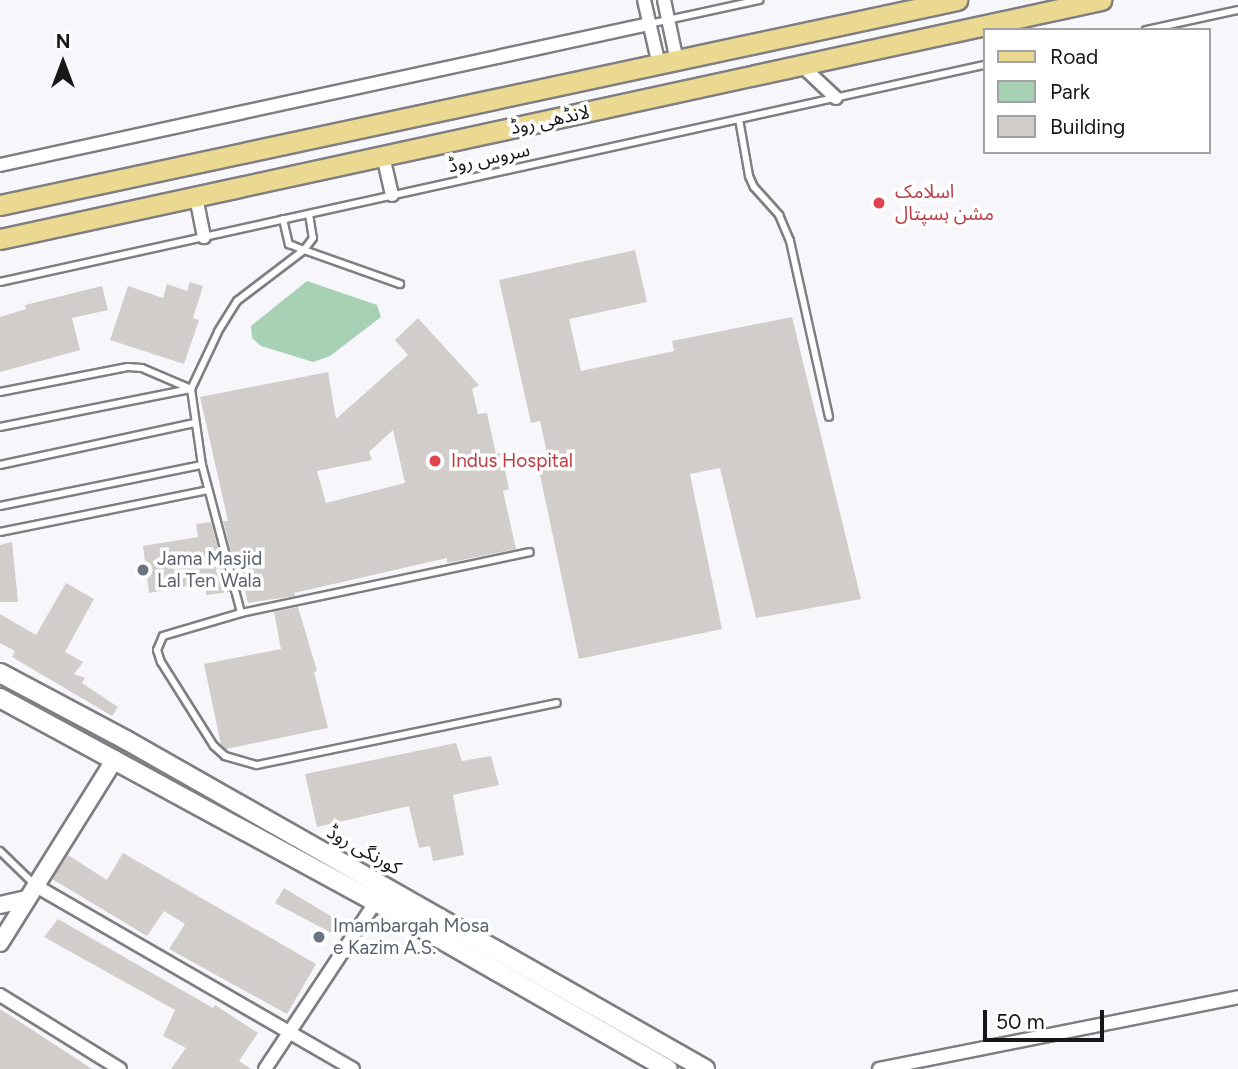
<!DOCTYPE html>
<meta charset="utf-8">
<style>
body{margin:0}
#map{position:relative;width:1238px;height:1069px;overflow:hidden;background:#f7f7fb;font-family:Figtree,"Noto Sans Arabic",sans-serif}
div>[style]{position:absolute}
.green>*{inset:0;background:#a6d1b5}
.building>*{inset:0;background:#d1cdcb}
.roads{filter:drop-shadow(2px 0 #7f7e82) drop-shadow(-2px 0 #7f7e82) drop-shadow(0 2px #7f7e82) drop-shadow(0 -2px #7f7e82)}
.service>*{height:6px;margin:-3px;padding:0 3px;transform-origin:3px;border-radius:3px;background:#fff}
.minor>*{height:12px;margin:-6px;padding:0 6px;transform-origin:6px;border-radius:6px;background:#fff}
.tertiary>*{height:16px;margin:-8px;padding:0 8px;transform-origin:8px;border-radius:8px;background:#fff}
.secondary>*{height:18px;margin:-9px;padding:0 9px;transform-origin:9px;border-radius:9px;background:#fff}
.primary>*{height:19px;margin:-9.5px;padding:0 9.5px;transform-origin:9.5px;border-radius:9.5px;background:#ebd891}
.dots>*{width:19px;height:19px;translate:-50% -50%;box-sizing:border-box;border:4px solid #fff;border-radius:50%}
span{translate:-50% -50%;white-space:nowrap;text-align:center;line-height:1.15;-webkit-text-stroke:7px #fff;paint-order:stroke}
.street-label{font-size:19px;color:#171718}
.health-label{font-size:19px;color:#be3a42}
.left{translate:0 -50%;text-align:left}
.worship-label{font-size:19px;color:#5b616d}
.legend{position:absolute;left:983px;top:28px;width:228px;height:126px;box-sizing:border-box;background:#fff;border:2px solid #a2a2a3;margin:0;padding:9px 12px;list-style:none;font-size:21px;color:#171718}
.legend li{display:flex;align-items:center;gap:14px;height:35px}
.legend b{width:35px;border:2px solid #a2a2a3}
.north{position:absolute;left:28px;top:28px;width:70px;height:70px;-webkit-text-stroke:5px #fff;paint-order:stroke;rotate:0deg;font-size:19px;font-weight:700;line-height:28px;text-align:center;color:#171718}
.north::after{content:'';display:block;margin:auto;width:24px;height:32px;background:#171718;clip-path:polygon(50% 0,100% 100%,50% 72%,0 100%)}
.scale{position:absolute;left:983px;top:1010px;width:121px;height:32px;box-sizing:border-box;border:4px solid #171718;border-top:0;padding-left:9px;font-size:21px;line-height:24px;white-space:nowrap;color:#171718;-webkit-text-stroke:5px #fff;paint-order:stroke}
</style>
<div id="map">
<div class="green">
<div style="clip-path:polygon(307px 281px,377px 305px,381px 317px,330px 356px,313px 362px,261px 346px,252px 338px,251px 326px)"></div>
</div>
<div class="building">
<div style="clip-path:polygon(635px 250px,647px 302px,569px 319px,581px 371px,674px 351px,672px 341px,792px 317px,861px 599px,756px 618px,720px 468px,690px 474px,722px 629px,579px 659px,536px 456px,547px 453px,540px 421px,531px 423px,499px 280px)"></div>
<div style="clip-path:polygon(190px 282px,203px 286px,193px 318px,199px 320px,184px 364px,110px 340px,128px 286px,163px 298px,167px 284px,187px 291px)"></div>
<div style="clip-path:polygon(102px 286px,108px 310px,72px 318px,80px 350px,0 372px,0 317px,26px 309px,25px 305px)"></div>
<div style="clip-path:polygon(evenodd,418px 318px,479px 385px,472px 389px,478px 414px,487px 413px,496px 454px,500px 453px,505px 471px,509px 489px,503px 491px,516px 549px,447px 563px,447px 558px,294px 593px,295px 596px,248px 603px,245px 590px,241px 590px,223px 521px,228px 521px,200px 397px,328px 372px,336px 419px,408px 355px,395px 340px,418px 318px,393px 430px,405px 483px,326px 503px,317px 471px,372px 460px,369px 452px,393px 430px)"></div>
<div style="clip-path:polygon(211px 522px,230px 592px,206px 595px,205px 583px,149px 593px,143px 546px,198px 537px,196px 524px)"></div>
<div style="clip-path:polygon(12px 542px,18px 602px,0 602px,0 545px)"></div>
<div style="clip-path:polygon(66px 583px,94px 599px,65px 652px,83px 662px,74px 674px,85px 678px,82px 683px,118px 707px,112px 716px,12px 657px,15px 651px,0 643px,0 614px,36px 635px)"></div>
<div style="clip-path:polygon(298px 607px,317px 671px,314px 672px,328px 728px,226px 749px,221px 745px,204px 664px,281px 649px,274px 612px)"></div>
<div style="clip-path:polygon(456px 743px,462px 761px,491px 756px,499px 785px,453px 795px,464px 855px,433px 861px,430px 846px,419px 848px,409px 806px,317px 827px,305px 774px)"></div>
<div style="clip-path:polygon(123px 853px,316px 964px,287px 1014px,169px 949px,185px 924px,164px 911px,147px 936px,52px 879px,68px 855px,107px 880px)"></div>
<div style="clip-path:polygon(284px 888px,344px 924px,337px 936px,275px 903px)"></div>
<div style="clip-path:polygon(58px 919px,213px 1008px,215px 1005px,258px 1033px,239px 1061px,251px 1069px,171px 1069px,186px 1048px,163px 1036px,175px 1010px,44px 937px)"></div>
<div style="clip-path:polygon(0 1009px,34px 1031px,92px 1069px,0 1069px)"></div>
</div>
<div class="roads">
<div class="service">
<div style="left:649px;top:24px;width:113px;rotate:-12.3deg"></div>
<div style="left:1146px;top:30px;width:94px;rotate:-12.3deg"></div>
<div style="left:739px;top:119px;width:58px;rotate:80deg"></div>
<div style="left:749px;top:176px;width:12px;rotate:66deg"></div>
<div style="left:754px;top:187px;width:38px;rotate:48deg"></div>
<div style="left:779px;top:215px;width:28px;rotate:67deg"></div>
<div style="left:790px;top:241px;width:180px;rotate:77.5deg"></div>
<div style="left:309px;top:214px;width:24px;rotate:81deg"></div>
<div style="left:313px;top:238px;width:15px;rotate:127deg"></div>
<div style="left:304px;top:250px;width:102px;rotate:19.5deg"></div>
<div style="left:283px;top:219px;width:26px;rotate:77deg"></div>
<div style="left:289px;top:244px;width:16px;rotate:22deg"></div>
<div style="left:304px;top:250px;width:84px;rotate:142.7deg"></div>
<div style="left:237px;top:301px;width:36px;rotate:122deg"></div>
<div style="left:218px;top:332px;width:63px;rotate:115.3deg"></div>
<div style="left:191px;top:389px;width:77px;rotate:81.8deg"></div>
<div style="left:202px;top:465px;width:153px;rotate:75.2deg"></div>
<div style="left:241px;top:613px;width:81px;rotate:163.6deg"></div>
<div style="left:163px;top:636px;width:15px;rotate:113deg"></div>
<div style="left:157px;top:650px;width:13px;rotate:72deg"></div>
<div style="left:161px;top:662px;width:99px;rotate:57.8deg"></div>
<div style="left:214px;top:746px;width:15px;rotate:42deg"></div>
<div style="left:225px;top:756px;width:33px;rotate:16deg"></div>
<div style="left:257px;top:765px;width:306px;rotate:-11.7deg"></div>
<div style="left:0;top:282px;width:1008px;rotate:-12.44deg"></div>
<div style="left:0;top:392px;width:130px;rotate:-11.1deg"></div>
<div style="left:128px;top:367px;width:14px;rotate:4deg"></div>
<div style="left:142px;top:368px;width:53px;rotate:23.2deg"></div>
<div style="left:0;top:427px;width:194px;rotate:-11.3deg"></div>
<div style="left:0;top:465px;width:199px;rotate:-12.2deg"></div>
<div style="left:0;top:506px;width:206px;rotate:-11.5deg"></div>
<div style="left:0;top:532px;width:212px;rotate:-11.4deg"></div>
<div style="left:241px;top:613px;width:295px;rotate:-11.9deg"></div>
<div style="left:0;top:851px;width:47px;rotate:44.1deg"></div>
</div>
<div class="minor">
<div style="left:644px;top:0;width:67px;rotate:77deg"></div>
<div style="left:664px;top:0;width:62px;rotate:78deg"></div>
<div style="left:801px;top:65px;width:48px;rotate:43.3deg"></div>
<div style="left:383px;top:156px;width:40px;rotate:77deg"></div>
<div style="left:0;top:165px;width:664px;rotate:-12.26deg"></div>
<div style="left:196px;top:197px;width:41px;rotate:78.7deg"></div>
<div style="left:36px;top:886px;width:366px;rotate:30deg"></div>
<div style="left:0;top:995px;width:141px;rotate:31.7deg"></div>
<div style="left:265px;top:1069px;width:206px;rotate:-56.5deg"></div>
<div style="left:879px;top:1069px;width:366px;rotate:-11.3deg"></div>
</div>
<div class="tertiary">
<div style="left:0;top:905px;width:27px;rotate:-13deg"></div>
<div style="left:0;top:943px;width:217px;rotate:-58deg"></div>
</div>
<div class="secondary">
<div style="left:0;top:673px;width:143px;rotate:28deg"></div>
<div style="left:126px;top:740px;width:666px;rotate:29.61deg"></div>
<div style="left:0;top:698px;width:428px;rotate:28.5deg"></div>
<div style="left:376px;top:902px;width:336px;rotate:29.8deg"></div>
</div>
<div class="primary">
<div style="left:0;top:205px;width:979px;rotate:-12.09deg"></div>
<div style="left:0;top:239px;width:1127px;rotate:-12.25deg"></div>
</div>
</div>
<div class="dots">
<div style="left:879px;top:203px;background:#e0444e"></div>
<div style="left:435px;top:461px;background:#e0444e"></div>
<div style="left:143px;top:570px;background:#6b7280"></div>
<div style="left:319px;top:937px;background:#6b7280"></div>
</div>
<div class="street-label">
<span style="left:550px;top:120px;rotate:-12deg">لانڈھی روڈ</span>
<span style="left:489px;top:158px;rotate:-12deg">سروس روڈ</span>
<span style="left:364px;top:850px;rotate:29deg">کورنگی روڈ</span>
</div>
<div class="health-label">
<span class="left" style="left:895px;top:203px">اسلامک<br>مشن ہسپتال</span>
<span class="left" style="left:451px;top:461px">Indus Hospital</span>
</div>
<div class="worship-label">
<span class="left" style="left:157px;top:570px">Jama Masjid<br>Lal Ten Wala</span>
<span class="left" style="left:333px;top:937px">Imambargah Mosa<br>e Kazim A.S.</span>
</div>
<ul class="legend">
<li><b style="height:9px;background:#ebd891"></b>Road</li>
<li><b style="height:19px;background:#a6d1b5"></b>Park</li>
<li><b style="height:19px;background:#d1cdcb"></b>Building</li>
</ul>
<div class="north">N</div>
<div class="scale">50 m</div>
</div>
